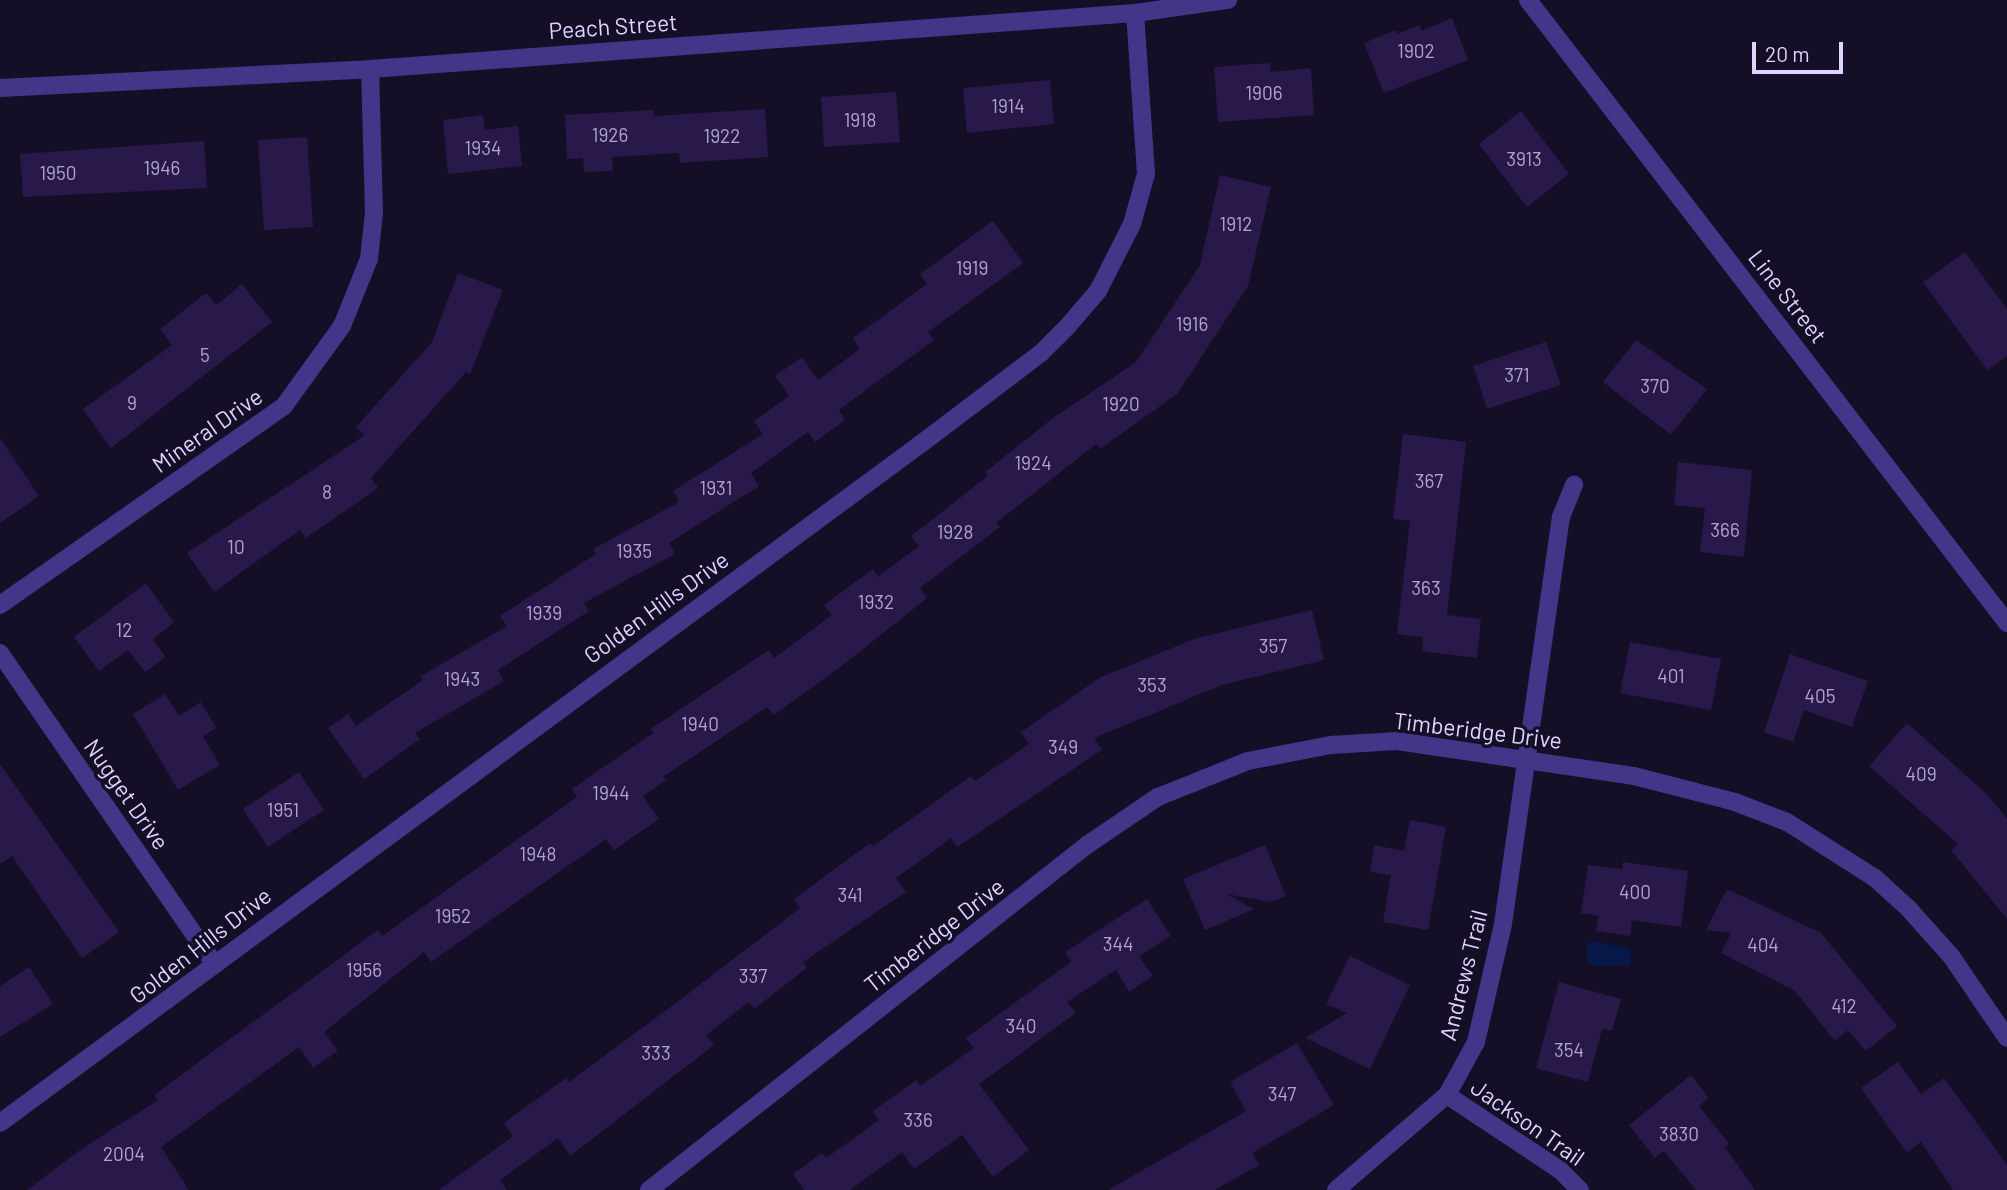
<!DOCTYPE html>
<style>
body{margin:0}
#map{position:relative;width:2007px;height:1190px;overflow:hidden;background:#150e27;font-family:Barlow,sans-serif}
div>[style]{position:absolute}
.water>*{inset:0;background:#071747}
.building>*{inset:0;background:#28194a}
.minor>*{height:18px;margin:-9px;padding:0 9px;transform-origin:9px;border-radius:9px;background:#433689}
span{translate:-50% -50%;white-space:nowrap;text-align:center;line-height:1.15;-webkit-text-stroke:7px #150e27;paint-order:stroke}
.number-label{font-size:19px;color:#b0a5d2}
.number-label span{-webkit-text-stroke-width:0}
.street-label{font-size:23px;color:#ded4ff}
.scale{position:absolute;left:1752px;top:42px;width:91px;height:32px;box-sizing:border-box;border:4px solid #ded4ff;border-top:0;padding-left:9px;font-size:21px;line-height:24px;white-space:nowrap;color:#ded4ff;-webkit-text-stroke:5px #150e27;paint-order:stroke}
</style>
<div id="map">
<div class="water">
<div style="clip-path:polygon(1594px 941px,1631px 949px,1630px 966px,1595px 966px,1587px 962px,1587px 944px)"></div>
</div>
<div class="building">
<div style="clip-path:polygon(1452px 18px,1468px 60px,1384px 93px,1364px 43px,1396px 30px,1397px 34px,1419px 25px,1422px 31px)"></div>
<div style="clip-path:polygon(1270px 63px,1271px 72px,1311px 68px,1314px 115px,1218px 122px,1214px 67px)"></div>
<div style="clip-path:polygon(1050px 80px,1054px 124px,967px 133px,963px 88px)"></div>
<div style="clip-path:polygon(896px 92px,900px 142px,824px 147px,821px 97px)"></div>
<div style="clip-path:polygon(765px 109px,768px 157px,680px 163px,679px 153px,612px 157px,613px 171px,584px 172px,583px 158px,567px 159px,565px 115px,653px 110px,654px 116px)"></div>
<div style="clip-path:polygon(1521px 111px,1569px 174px,1527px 207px,1479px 144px)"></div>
<div style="clip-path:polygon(483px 115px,485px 130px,518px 126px,522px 166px,448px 174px,443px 120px)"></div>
<div style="clip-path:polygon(307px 137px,313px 227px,264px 230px,258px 140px)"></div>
<div style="clip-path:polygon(204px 141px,207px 188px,23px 197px,20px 154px)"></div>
<div style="clip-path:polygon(1220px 175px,1271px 187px,1248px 286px,1177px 394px,1100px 449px,1096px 444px,996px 523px,1000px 527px,920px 588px,927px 598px,848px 661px,774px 715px,767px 707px,664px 776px,666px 780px,643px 796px,659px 819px,614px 850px,606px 839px,431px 962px,424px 952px,324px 1032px,338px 1051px,313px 1068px,299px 1047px,161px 1147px,189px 1190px,27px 1190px,80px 1150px,158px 1100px,154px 1095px,378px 930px,382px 936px,577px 797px,572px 789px,653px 733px,651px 729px,769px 650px,774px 658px,832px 615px,824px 605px,873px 569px,878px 577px,919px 546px,911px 536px,988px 476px,985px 472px,1053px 418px,1136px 362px,1200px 265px)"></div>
<div style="clip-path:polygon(993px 221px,1023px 263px,928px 332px,934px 340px,839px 410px,845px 420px,815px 442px,808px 432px,751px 473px,759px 486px,669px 543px,675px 554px,584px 603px,589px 611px,498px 670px,504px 681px,415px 733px,420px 739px,364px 779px,328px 728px,348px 714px,356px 726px,423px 680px,421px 676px,507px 626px,500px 616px,596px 554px,593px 549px,679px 502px,673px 491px,763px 434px,754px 421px,789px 396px,775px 376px,802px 357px,818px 380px,860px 349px,853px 338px,927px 284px,920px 274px)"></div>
<div style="clip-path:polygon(1965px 252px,2007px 309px,2007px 356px,1987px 370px,1923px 282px)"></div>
<div style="clip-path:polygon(458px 273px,503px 290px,470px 374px,466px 372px,371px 478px,378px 488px,306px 538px,300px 530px,214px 592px,187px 553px,365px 435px,356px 427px,432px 342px)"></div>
<div style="clip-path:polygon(242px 284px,272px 322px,111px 448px,83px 409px,172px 345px,160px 329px,206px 293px,216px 305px)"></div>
<div style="clip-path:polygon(1636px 340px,1707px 389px,1671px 435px,1603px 382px)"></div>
<div style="clip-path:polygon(1546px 342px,1561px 385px,1487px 409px,1473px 366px)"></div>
<div style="clip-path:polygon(1403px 434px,1466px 442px,1447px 615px,1481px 619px,1477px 658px,1422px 651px,1423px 637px,1397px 634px,1410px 521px,1393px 519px)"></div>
<div style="clip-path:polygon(0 438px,39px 496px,0 523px)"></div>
<div style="clip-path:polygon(1678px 462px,1752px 470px,1744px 557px,1700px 552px,1705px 508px,1674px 505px)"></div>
<div style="clip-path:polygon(146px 583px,174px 622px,153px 639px,166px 657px,145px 672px,128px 650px,99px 671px,74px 637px)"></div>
<div style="clip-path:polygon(1312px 610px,1324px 660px,1222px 685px,1094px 738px,1102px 750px,957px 847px,951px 838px,896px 878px,906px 892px,803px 962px,807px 968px,754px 1009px,749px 1002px,706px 1035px,714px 1045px,570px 1156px,558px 1138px,500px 1180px,507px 1190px,439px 1190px,513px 1136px,504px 1123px,566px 1078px,569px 1082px,680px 1000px,800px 908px,794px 899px,870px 843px,873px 846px,971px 776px,975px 781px,1029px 744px,1021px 732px,1101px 677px,1194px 639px)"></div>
<div style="clip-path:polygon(1630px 642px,1721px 659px,1711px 710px,1620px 693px)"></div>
<div style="clip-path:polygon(1790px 654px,1868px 681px,1852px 727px,1804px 710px,1793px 742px,1764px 732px)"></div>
<div style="clip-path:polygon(165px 694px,179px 716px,201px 702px,216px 728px,203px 736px,220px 765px,178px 790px,133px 714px)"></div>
<div style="clip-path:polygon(1907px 723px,1988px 795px,2007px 819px,2007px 919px,1951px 850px,1958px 844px,1869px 766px)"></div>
<div style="clip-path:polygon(0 764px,119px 932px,82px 958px,12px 856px,0 864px)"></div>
<div style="clip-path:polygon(299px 772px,324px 810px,268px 847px,243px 809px)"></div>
<div style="clip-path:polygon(1410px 820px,1446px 827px,1428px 930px,1383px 922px,1391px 875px,1370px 872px,1374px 845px,1404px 851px)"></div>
<div style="clip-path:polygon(1265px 845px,1286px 896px,1271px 902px,1226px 894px,1254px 909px,1205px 930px,1183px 879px)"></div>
<div style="clip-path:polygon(1623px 862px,1688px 871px,1681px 927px,1632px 920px,1630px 936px,1596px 931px,1599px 916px,1581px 913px,1588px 865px,1622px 869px)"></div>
<div style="clip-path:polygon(1727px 889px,1821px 933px,1897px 1026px,1866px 1051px,1848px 1030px,1835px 1041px,1795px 991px,1721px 953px,1731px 933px,1706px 930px)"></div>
<div style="clip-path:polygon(1147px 899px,1171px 936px,1139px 956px,1153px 976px,1129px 992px,1116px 970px,1067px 1002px,1076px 1013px,979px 1084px,1029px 1150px,993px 1177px,962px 1135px,914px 1169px,902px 1152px,850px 1190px,804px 1190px,793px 1174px,822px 1153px,826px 1158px,879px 1120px,873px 1111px,916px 1080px,920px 1086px,974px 1048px,966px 1038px,1071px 962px,1065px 952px)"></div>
<div style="clip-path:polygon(1350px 956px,1410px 985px,1370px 1069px,1305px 1038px,1347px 1013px,1326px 1004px)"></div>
<div style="clip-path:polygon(29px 967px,53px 1004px,0 1037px,0 986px)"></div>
<div style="clip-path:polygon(1559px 982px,1621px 999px,1612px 1031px,1602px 1029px,1588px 1082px,1536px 1068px)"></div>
<div style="clip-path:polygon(1297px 1043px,1334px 1105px,1252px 1153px,1259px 1165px,1215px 1190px,1108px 1190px,1246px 1111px,1230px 1082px)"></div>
<div style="clip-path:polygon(1898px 1062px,1921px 1094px,1944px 1078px,2007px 1165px,2007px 1190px,1953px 1190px,1921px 1142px,1907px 1153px,1861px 1088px)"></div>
<div style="clip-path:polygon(1691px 1075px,1709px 1098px,1699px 1106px,1729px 1144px,1725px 1147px,1755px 1190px,1696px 1190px,1664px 1151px,1655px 1158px,1629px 1125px)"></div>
</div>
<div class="minor">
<div style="left:1528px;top:0;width:786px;rotate:52.44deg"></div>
<div style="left:0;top:88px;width:370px;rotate:-2.9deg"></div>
<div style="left:370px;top:69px;width:767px;rotate:-4.19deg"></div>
<div style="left:1135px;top:13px;width:94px;rotate:-8deg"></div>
<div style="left:0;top:605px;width:347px;rotate:-35deg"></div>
<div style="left:284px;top:406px;width:99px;rotate:-54.1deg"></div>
<div style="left:342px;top:326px;width:72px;rotate:-68.1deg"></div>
<div style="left:369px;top:259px;width:47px;rotate:-83.9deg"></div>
<div style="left:374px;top:212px;width:143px;rotate:-91.6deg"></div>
<div style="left:0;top:653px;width:375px;rotate:55.4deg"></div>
<div style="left:1447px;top:1095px;width:136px;rotate:33.6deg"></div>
<div style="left:1560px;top:1170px;width:28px;rotate:45deg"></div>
<div style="left:0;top:1123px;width:1146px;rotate:-36.41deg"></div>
<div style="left:922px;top:443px;width:149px;rotate:-37.1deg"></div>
<div style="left:1041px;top:353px;width:37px;rotate:-45deg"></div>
<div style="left:1067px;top:327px;width:48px;rotate:-49.3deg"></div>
<div style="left:1098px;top:291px;width:75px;rotate:-63.1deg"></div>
<div style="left:1132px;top:224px;width:52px;rotate:-74.4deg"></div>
<div style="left:1146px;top:174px;width:161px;rotate:-93.9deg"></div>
<div style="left:649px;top:1190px;width:558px;rotate:-38.23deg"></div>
<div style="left:1087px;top:845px;width:86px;rotate:-34.1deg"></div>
<div style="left:1158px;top:797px;width:97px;rotate:-21.8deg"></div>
<div style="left:1248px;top:761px;width:84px;rotate:-11deg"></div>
<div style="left:1330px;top:745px;width:67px;rotate:-3.4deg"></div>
<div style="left:1397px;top:741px;width:240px;rotate:8.4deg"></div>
<div style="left:1634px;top:776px;width:104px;rotate:14.4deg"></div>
<div style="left:1735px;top:802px;width:56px;rotate:21deg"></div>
<div style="left:1787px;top:822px;width:104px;rotate:32.5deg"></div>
<div style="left:1875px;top:878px;width:45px;rotate:42.3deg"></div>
<div style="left:1908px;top:908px;width:64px;rotate:48.1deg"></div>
<div style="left:1951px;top:956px;width:99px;rotate:55.7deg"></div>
<div style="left:1336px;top:1190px;width:146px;rotate:-40.6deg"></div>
<div style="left:1447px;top:1095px;width:60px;rotate:-61.3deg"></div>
<div style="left:1476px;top:1042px;width:121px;rotate:-77.1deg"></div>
<div style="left:1503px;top:924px;width:411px;rotate:-81.9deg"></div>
<div style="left:1561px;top:517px;width:35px;rotate:-68deg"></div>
</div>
<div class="number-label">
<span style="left:1416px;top:51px">1902</span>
<span style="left:1264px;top:93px">1906</span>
<span style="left:1008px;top:106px">1914</span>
<span style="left:860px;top:120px">1918</span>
<span style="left:610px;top:135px">1926</span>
<span style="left:722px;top:136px">1922</span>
<span style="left:483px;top:148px">1934</span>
<span style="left:1524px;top:159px">3913</span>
<span style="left:162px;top:168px">1946</span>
<span style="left:58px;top:173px">1950</span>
<span style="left:1236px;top:224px">1912</span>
<span style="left:972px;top:268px">1919</span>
<span style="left:1192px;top:324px">1916</span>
<span style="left:205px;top:355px">5</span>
<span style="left:1517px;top:375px">371</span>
<span style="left:1655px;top:386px">370</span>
<span style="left:132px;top:403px">9</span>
<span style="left:1121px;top:404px">1920</span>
<span style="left:1033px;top:463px">1924</span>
<span style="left:1429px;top:481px">367</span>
<span style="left:716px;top:488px">1931</span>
<span style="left:327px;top:492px">8</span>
<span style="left:1725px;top:530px">366</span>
<span style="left:955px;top:532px">1928</span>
<span style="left:236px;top:547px">10</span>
<span style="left:634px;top:551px">1935</span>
<span style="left:1426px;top:588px">363</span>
<span style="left:876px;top:602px">1932</span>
<span style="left:544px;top:613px">1939</span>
<span style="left:124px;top:630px">12</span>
<span style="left:1273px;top:646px">357</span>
<span style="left:1671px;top:676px">401</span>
<span style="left:462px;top:679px">1943</span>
<span style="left:1152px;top:685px">353</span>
<span style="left:1820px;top:696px">405</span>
<span style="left:700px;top:724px">1940</span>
<span style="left:1063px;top:747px">349</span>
<span style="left:1921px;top:774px">409</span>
<span style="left:611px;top:793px">1944</span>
<span style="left:283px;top:810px">1951</span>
<span style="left:538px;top:854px">1948</span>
<span style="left:1635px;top:892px">400</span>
<span style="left:850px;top:895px">341</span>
<span style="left:453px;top:916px">1952</span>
<span style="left:1118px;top:944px">344</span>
<span style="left:1763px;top:945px">404</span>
<span style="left:364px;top:970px">1956</span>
<span style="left:753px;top:976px">337</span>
<span style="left:1844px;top:1006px">412</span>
<span style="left:1021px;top:1026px">340</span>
<span style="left:1569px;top:1050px">354</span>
<span style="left:656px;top:1053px">333</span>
<span style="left:1282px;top:1094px">347</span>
<span style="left:918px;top:1120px">336</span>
<span style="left:1679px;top:1134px">3830</span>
<span style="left:124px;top:1154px">2004</span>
</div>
<div class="street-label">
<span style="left:613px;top:26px;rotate:-4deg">Peach Street</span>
<span style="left:1788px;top:296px;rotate:52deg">Line Street</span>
<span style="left:207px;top:430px;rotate:-35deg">Mineral Drive</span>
<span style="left:656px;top:607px;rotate:-36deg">Golden Hills Drive</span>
<span style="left:1478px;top:730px;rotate:7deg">Timberidge Drive</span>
<span style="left:127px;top:794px;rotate:55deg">Nugget Drive</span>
<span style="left:934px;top:935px;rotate:-38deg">Timberidge Drive</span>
<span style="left:200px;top:945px;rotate:-38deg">Golden Hills Drive</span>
<span style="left:1463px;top:975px;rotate:-76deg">Andrews Trail</span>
<span style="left:1528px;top:1122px;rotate:35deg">Jackson Trail</span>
</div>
<div class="scale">20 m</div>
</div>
